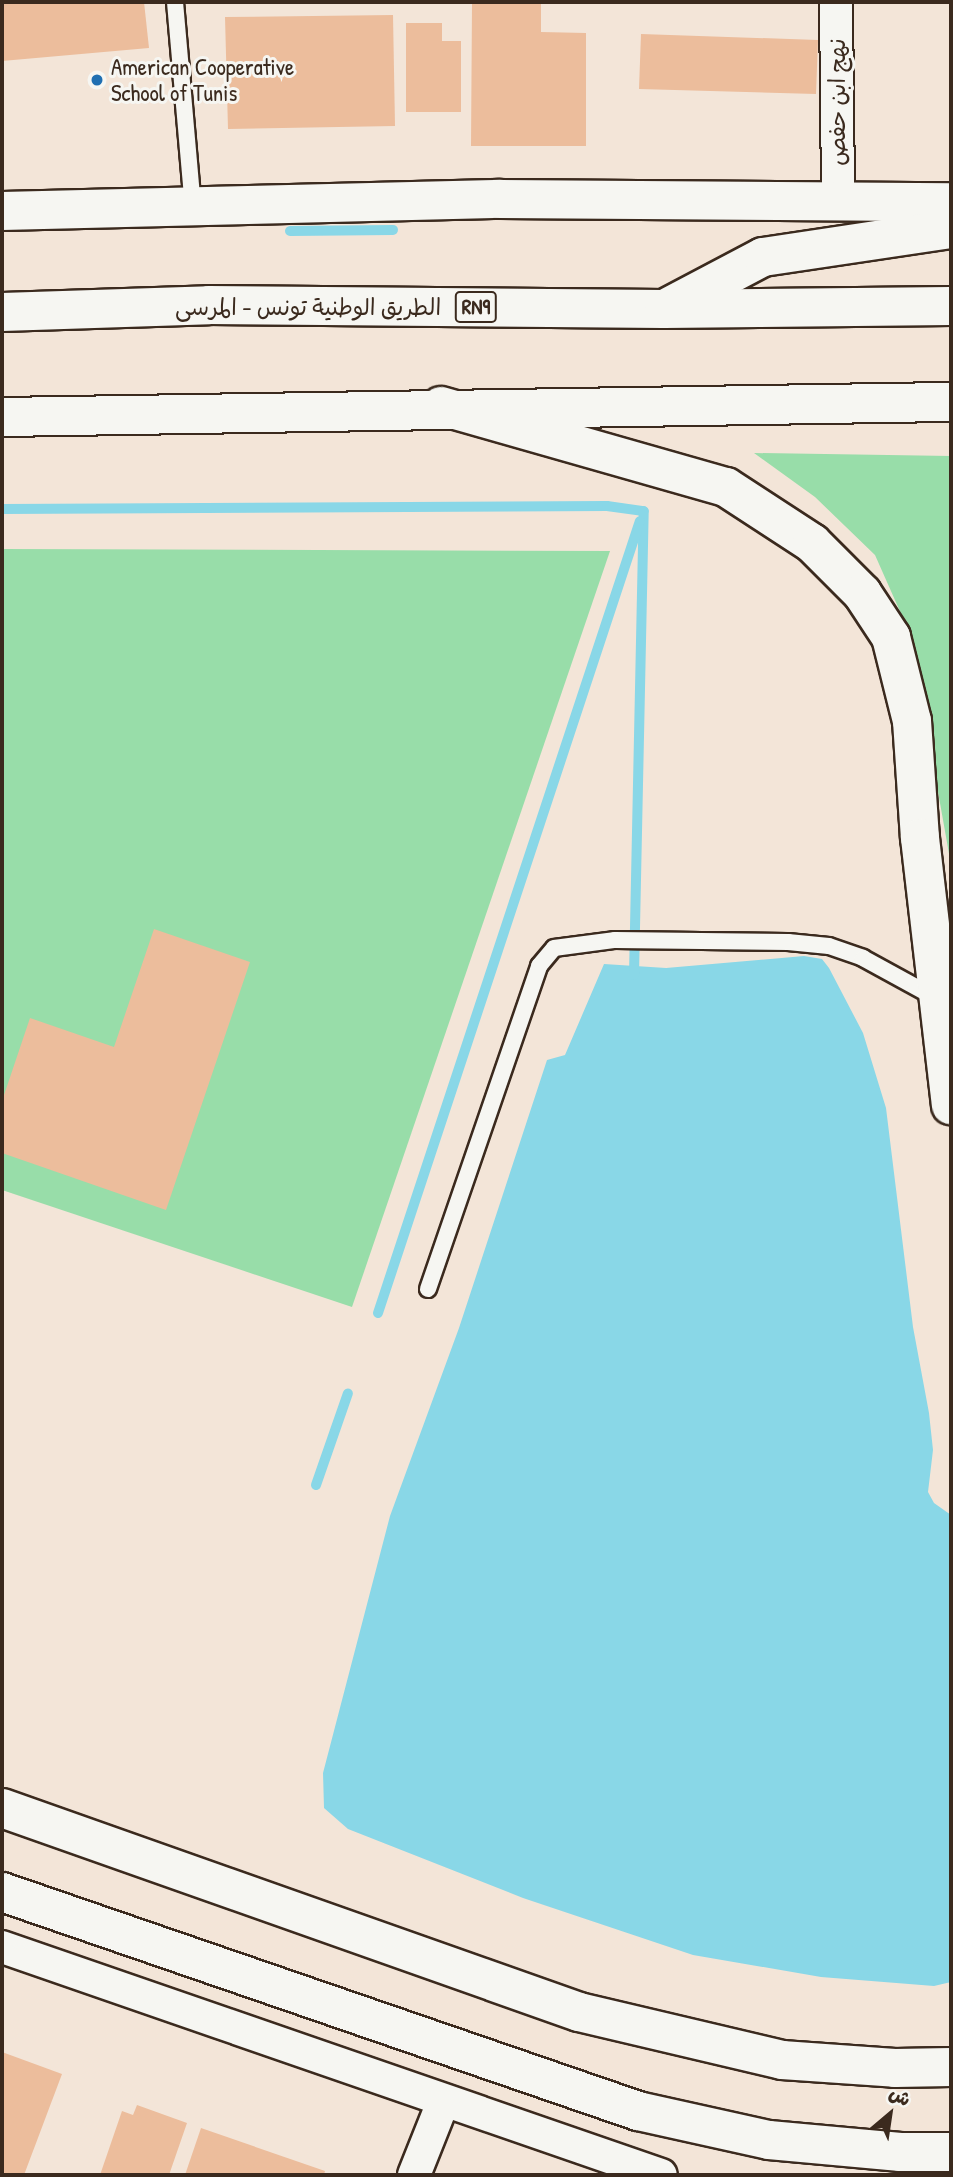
<!DOCTYPE html>
<meta charset="utf-8">
<style>
body{margin:0}
#map{position:relative;width:953px;height:2177px;overflow:hidden;background:#f3e5d8;font-family:"Patrick Hand","Playpen Sans Arabic",sans-serif}
div>[style]{position:absolute}
.green>*{inset:0;background:#98dda9}
.water>*{inset:0;background:#89d7e7}
.stream>*{height:10px;margin:-5px;padding:0 5px;transform-origin:5px;border-radius:5px;background:#89d7e7}
.building>*{inset:0;background:#ecbd9c}
.roads{filter:drop-shadow(2px 0 #3b2a1e) drop-shadow(-2px 0 #3b2a1e) drop-shadow(0 2px #3b2a1e) drop-shadow(0 -2px #3b2a1e)}
.lane>*{height:16px;margin:-8px;padding:0 8px;transform-origin:8px;border-radius:8px;background:#f6f6f2}
.street>*{height:32px;margin:-16px;padding:0 16px;transform-origin:16px;border-radius:16px;background:#f6f6f2}
.secondary>*{height:38px;margin:-19px;padding:0 19px;transform-origin:19px;border-radius:19px;background:#f6f6f2}
.highway>*{height:38px;margin:-19px;padding:0 19px;transform-origin:19px;border-radius:19px;background:#f6f6f2}
.dots>*{width:19px;height:19px;translate:-50% -50%;box-sizing:border-box;border:4px solid #f6f6f2;border-radius:50%}
span{translate:-50% -50%;white-space:nowrap;text-align:center;line-height:1.15;-webkit-text-stroke:6px #f6f6f2;paint-order:stroke}
.shield-label span{padding:2px 5px;background:#f6f6f2;border:2px solid;border-radius:5px;-webkit-text-stroke-width:0}
.shield-label{font-size:21px;color:#3b2a1e;font-weight:700}
.poi-label{font-size:23px;color:#3b2a1e}
.left{translate:0 -50%;text-align:left}
.street-label{font-size:23px;color:#3b2a1e}
.frame{position:absolute;inset:0;border:4px solid #3b2a1e;pointer-events:none}
.north{position:absolute;left:855px;top:2079px;width:70px;height:70px;-webkit-text-stroke:5px #f6f6f2;paint-order:stroke;rotate:29deg;font-size:19px;font-weight:700;line-height:28px;text-align:center;color:#3b2a1e}
.north::after{content:'';display:block;margin:auto;width:24px;height:32px;background:#3b2a1e;clip-path:polygon(50% 0,100% 100%,50% 72%,0 100%)}
</style>
<div id="map">
<div class="green">
<div style="clip-path:polygon(754px 453px,951px 456px,951px 865px,910px 634px,875px 555px,815px 497px)"></div>
<div style="clip-path:polygon(2px 549px,610px 551px,352px 1307px,2px 1190px)"></div>
</div>
<div class="water">
<div style="clip-path:polygon(804px 956px,822px 959px,829px 968px,863px 1033px,886px 1108px,913px 1327px,929px 1413px,933px 1450px,928px 1492px,934px 1503px,951px 1515px,951px 1982px,934px 1986px,821px 1977px,693px 1955px,523px 1898px,348px 1829px,324px 1808px,323px 1773px,390px 1516px,459px 1328px,547px 1060px,565px 1055px,604px 964px,666px 968px)"></div>
</div>
<div class="stream">
<div style="left:290px;top:231px;width:103px;rotate:-0.6deg"></div>
<div style="left:2px;top:509px;width:605px;rotate:-0.28deg"></div>
<div style="left:607px;top:506px;width:37px;rotate:8deg"></div>
<div style="left:634px;top:975px;width:464px;rotate:-88.8deg"></div>
<div style="left:378px;top:1313px;width:834px;rotate:-71.7deg"></div>
<div style="left:316px;top:1485px;width:97px;rotate:-70.8deg"></div>
</div>
<div class="building">
<div style="clip-path:polygon(2px 2px,144px 2px,149px 48px,2px 61px)"></div>
<div style="clip-path:polygon(472px 3px,541px 4px,541px 32px,586px 33px,586px 146px,471px 146px)"></div>
<div style="clip-path:polygon(393px 15px,395px 126px,228px 129px,225px 17px)"></div>
<div style="clip-path:polygon(406px 23px,442px 23px,442px 41px,461px 41px,461px 112px,406px 112px)"></div>
<div style="clip-path:polygon(641px 34px,818px 40px,816px 94px,639px 89px)"></div>
<div style="clip-path:polygon(154px 929px,250px 962px,166px 1210px,2px 1153px,2px 1101px,30px 1018px,114px 1047px)"></div>
<div style="clip-path:polygon(2px 2052px,62px 2074px,24px 2175px,2px 2175px)"></div>
<div style="clip-path:polygon(137px 2105px,187px 2123px,169px 2175px,100px 2175px,122px 2111px,133px 2115px)"></div>
<div style="clip-path:polygon(201px 2128px,325px 2171px,324px 2175px,185px 2175px)"></div>
</div>
<div class="roads">
<div class="lane">
<div style="left:175px;top:2px;width:206px;rotate:85deg"></div>
<div style="left:428px;top:1289px;width:342px;rotate:-71deg"></div>
<div style="left:539px;top:966px;width:23px;rotate:-50deg"></div>
<div style="left:554px;top:948px;width:62px;rotate:-7.5deg"></div>
<div style="left:615px;top:940px;width:173px;rotate:0.7deg"></div>
<div style="left:788px;top:942px;width:41px;rotate:5.6deg"></div>
<div style="left:829px;top:946px;width:36px;rotate:19deg"></div>
<div style="left:863px;top:958px;width:83px;rotate:28.7deg"></div>
</div>
<div class="street">
<div style="left:836px;top:2px;width:200px;rotate:89.4deg"></div>
<div style="left:2px;top:1947px;width:697px;rotate:19.08deg"></div>
<div style="left:414px;top:2175px;width:79px;rotate:-68.3deg"></div>
</div>
<div class="secondary">
<div style="left:2px;top:211px;width:498px;rotate:-1.4deg"></div>
<div style="left:500px;top:199px;width:451px;rotate:0.4deg"></div>
<div style="left:2px;top:1808px;width:612px;rotate:19.47deg"></div>
<div style="left:579px;top:2012px;width:209px;rotate:13.3deg"></div>
<div style="left:782px;top:2060px;width:113px;rotate:4deg"></div>
<div style="left:895px;top:2068px;width:56px;rotate:-1deg"></div>
<div style="left:2px;top:1892px;width:673px;rotate:19deg"></div>
<div style="left:638px;top:2111px;width:134px;rotate:12.5deg"></div>
<div style="left:769px;top:2140px;width:132px;rotate:5.2deg"></div>
<div style="left:900px;top:2152px;width:51px"></div>
</div>
<div class="highway">
<div style="left:670px;top:306px;width:105px;rotate:-27.8deg"></div>
<div style="left:763px;top:257px;width:190px;rotate:-8.5deg"></div>
<div style="left:2px;top:312px;width:207px;rotate:-1.9deg"></div>
<div style="left:209px;top:305px;width:455px;rotate:0.5deg"></div>
<div style="left:664px;top:309px;width:287px;rotate:-0.6deg"></div>
<div style="left:441px;top:406px;width:296px;rotate:15.9deg"></div>
<div style="left:726px;top:487px;width:103px;rotate:33.1deg"></div>
<div style="left:812px;top:543px;width:71px;rotate:45deg"></div>
<div style="left:862px;top:593px;width:53px;rotate:56.6deg"></div>
<div style="left:891px;top:637px;width:87px;rotate:76deg"></div>
<div style="left:912px;top:721px;width:117px;rotate:86.1deg"></div>
<div style="left:920px;top:838px;width:269px;rotate:83.4deg"></div>
<div style="left:2px;top:417px;width:949px;rotate:-0.91deg"></div>
</div>
</div>
<div class="dots">
<div style="left:97px;top:80px;background:#1f6fb2"></div>
</div>
<div class="shield-label">
<span style="left:476px;top:307px">RN9</span>
</div>
<div class="poi-label">
<span class="left" style="left:111px;top:80px">American Cooperative<br>School of Tunis</span>
</div>
<div class="street-label">
<span style="left:837px;top:102px;rotate:-90deg">نهج ابن حفص</span>
<span style="left:308px;top:307px">الطريق الوطنية تونس - المرسى</span>
</div>
<div class="frame"></div>
<div class="north">ش</div>
</div>
